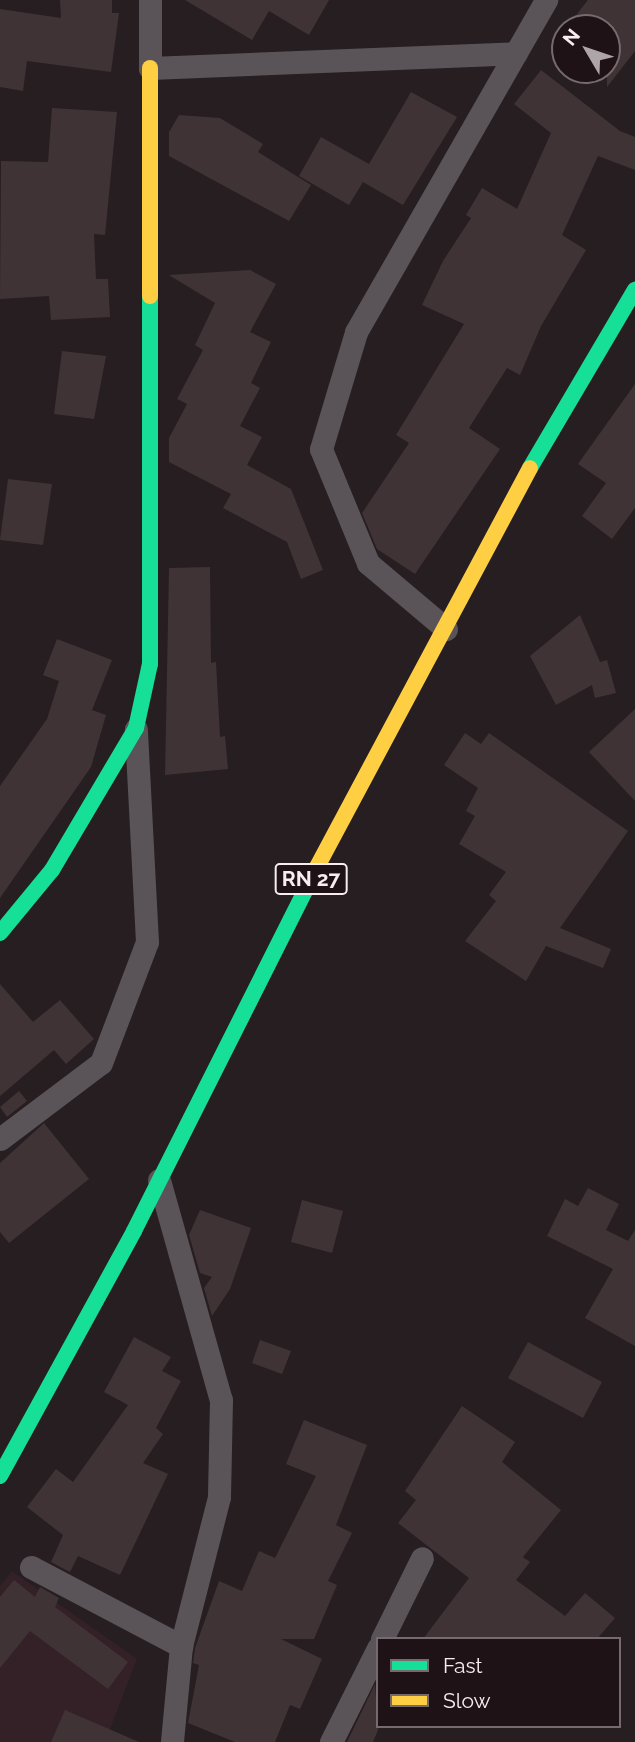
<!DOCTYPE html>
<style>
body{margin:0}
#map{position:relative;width:635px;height:1742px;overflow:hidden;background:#261e21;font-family:Raleway,sans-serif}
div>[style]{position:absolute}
.built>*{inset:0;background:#342128}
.building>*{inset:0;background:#403335}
.street>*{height:23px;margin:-11.5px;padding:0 11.5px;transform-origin:11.5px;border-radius:11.5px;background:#5a5459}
.fast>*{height:16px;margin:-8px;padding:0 8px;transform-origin:8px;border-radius:8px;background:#16e098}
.slow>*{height:16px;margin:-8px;padding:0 8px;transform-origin:8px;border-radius:8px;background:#ffcf43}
span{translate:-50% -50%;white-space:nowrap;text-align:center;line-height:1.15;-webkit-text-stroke:7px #1f1217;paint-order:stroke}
.shield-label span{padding:2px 5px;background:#1f1217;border:2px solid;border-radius:5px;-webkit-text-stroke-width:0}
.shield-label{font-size:21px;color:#f7edf1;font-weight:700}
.legend{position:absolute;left:376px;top:1637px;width:245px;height:91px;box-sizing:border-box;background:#1f1217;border:2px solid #756a6e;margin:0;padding:9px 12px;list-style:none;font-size:21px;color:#f7edf1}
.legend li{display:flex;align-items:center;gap:14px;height:35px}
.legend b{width:35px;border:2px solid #756a6e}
.north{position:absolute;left:551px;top:14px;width:70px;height:70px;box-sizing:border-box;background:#1f1217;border:2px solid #756a6e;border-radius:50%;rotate:309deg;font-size:19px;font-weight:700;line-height:28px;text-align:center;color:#f7edf1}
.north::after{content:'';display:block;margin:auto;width:24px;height:32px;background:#aea5a8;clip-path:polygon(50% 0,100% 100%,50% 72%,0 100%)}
</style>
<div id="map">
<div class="built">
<div style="clip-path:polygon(12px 1571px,137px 1659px,105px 1742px,0 1742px,0 1586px)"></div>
</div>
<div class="building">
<div style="clip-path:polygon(60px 0,112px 0,112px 13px,119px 13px,111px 72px,27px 61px,23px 91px,0 87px,0 9px,61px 18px)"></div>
<div style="clip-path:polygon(185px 0,329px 0,309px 35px,269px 11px,252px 40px)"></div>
<div style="clip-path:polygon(588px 0,635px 0,635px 51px,607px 87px,607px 28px,566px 28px)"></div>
<div style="clip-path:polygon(541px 70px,620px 131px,635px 137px,635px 170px,598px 156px,562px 235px,586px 250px,541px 326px,520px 375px,507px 368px,469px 428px,500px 449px,415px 574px,377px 549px,362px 513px,409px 443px,396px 435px,464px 324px,422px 305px,443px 261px,471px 218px,466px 215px,482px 188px,517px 209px,551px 133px,514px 104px)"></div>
<div style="clip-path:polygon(411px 92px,457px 117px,403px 205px,363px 182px,349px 205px,299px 176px,321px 137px,369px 164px)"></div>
<div style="clip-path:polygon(52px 108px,117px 112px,105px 235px,94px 234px,96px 279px,108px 279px,110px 317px,51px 320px,49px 296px,0 299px,1px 161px,48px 162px)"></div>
<div style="clip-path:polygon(179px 115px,220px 118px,263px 144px,258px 152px,311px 185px,289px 221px,169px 156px,169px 132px)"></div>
<div style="clip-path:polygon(250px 270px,276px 284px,250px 332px,271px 342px,251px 383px,260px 388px,240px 426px,262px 437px,247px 465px,291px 489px,323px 570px,301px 579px,287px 542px,223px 508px,231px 494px,169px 462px,169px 438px,187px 404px,177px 399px,203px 350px,195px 345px,215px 303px,169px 275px)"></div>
<div style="clip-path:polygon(62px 351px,106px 356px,94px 419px,54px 414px)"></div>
<div style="clip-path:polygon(635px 384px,635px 508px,612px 539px,582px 516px,606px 483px,578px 464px)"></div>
<div style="clip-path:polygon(8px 479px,52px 484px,43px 545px,0 540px)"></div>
<div style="clip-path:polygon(210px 567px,211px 663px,216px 662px,220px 737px,225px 736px,228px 769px,165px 775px,169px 568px)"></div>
<div style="clip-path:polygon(580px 615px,600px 662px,607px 660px,616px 693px,595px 698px,592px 685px,556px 705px,530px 656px)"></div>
<div style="clip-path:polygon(57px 639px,112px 660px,92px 710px,106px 715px,91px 767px,0 898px,0 786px,47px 719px,59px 681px,43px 675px)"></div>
<div style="clip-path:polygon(635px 709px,635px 801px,589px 752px)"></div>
<div style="clip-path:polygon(465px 733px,481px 744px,489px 733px,628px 831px,560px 928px,611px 949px,603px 968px,546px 946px,526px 981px,465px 941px,496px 901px,489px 895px,506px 872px,459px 844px,475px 816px,466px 811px,478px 788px,444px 765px)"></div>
<div style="clip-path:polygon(0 984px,33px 1022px,60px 1000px,94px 1039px,66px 1064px,54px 1050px,0 1096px)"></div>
<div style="clip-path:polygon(19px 1091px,27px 1101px,7px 1117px,0 1107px)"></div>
<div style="clip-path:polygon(44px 1123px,89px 1179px,9px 1243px,0 1232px,0 1163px)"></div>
<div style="clip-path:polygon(588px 1188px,619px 1204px,606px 1230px,628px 1241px,635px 1230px,635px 1346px,585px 1318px,613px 1269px,547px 1236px,565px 1199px,578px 1206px)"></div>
<div style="clip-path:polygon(302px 1200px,343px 1211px,332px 1253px,291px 1242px)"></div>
<div style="clip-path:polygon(200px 1210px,251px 1228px,230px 1289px,212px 1316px,204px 1288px,212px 1277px,200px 1273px,189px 1235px)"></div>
<div style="clip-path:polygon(134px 1337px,171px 1357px,162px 1371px,181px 1381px,156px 1428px,163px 1434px,143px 1463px,168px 1474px,120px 1575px,78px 1556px,70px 1572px,51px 1562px,63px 1535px,27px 1507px,56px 1469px,73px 1482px,128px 1405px,104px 1392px)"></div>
<div style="clip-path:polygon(260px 1340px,291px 1351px,282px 1374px,252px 1363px)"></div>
<div style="clip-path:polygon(528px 1342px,602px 1382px,583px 1418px,508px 1378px)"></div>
<div style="clip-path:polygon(462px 1406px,515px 1442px,502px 1462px,561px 1510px,523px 1557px,530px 1562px,516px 1580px,565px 1616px,585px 1593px,615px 1618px,597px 1639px,423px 1639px,469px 1578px,398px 1523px,416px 1500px,405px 1491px)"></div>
<div style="clip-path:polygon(304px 1420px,367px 1445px,336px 1525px,352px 1533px,328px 1581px,337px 1585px,314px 1639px,281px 1639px,322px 1659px,300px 1709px,290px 1705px,275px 1742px,235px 1742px,188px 1723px,199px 1665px,193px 1663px,195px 1648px,219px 1581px,242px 1591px,259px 1551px,275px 1558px,316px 1476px,286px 1464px)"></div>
<div style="clip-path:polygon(14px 1580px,35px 1597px,40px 1587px,59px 1598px,55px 1607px,128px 1662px,108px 1689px,30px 1631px,0 1668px,0 1597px)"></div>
<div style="clip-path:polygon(375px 1684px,378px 1730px,373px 1742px,347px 1742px)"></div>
<div style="clip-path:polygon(65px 1710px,139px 1742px,51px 1742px)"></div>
</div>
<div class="street">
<div style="left:150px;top:0;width:68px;rotate:90deg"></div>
<div style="left:150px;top:68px;width:366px;rotate:-2.3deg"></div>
<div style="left:446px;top:629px;width:102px;rotate:-139.8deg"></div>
<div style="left:368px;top:563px;width:123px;rotate:-112.4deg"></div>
<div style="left:321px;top:449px;width:122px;rotate:-73.3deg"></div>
<div style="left:356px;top:332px;width:383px;rotate:-60.2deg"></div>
<div style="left:0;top:1139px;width:126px;rotate:-37deg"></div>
<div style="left:101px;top:1063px;width:129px;rotate:-69.2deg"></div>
<div style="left:147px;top:942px;width:213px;rotate:-93deg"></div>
<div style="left:159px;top:1180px;width:229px;rotate:74.3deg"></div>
<div style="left:221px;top:1400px;width:97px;rotate:91.2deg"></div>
<div style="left:219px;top:1497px;width:154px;rotate:104.3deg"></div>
<div style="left:181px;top:1646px;width:96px;rotate:95.4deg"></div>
<div style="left:31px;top:1567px;width:170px;rotate:27.8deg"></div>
<div style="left:382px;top:1639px;width:90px;rotate:-63.7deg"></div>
<div style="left:331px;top:1742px;width:105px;rotate:-63.4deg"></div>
</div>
<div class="fast">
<div style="left:530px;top:468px;width:207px;rotate:-59.5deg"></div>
<div style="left:0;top:933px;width:82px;rotate:-50.5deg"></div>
<div style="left:52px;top:870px;width:165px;rotate:-59.4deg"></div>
<div style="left:136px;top:728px;width:66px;rotate:-77.7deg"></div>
<div style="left:150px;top:664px;width:368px;rotate:-90deg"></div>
<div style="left:0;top:1476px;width:279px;rotate:-61.3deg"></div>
<div style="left:134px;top:1231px;width:407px;rotate:-63.3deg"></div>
</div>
<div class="slow">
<div style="left:150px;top:68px;width:228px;rotate:90deg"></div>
<div style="left:317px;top:867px;width:452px;rotate:-61.9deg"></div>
</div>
<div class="shield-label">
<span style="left:311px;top:879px">RN 27</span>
</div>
<ul class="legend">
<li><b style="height:9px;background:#16e098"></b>Fast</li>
<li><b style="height:9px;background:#ffcf43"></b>Slow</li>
</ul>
<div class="north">N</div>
</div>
